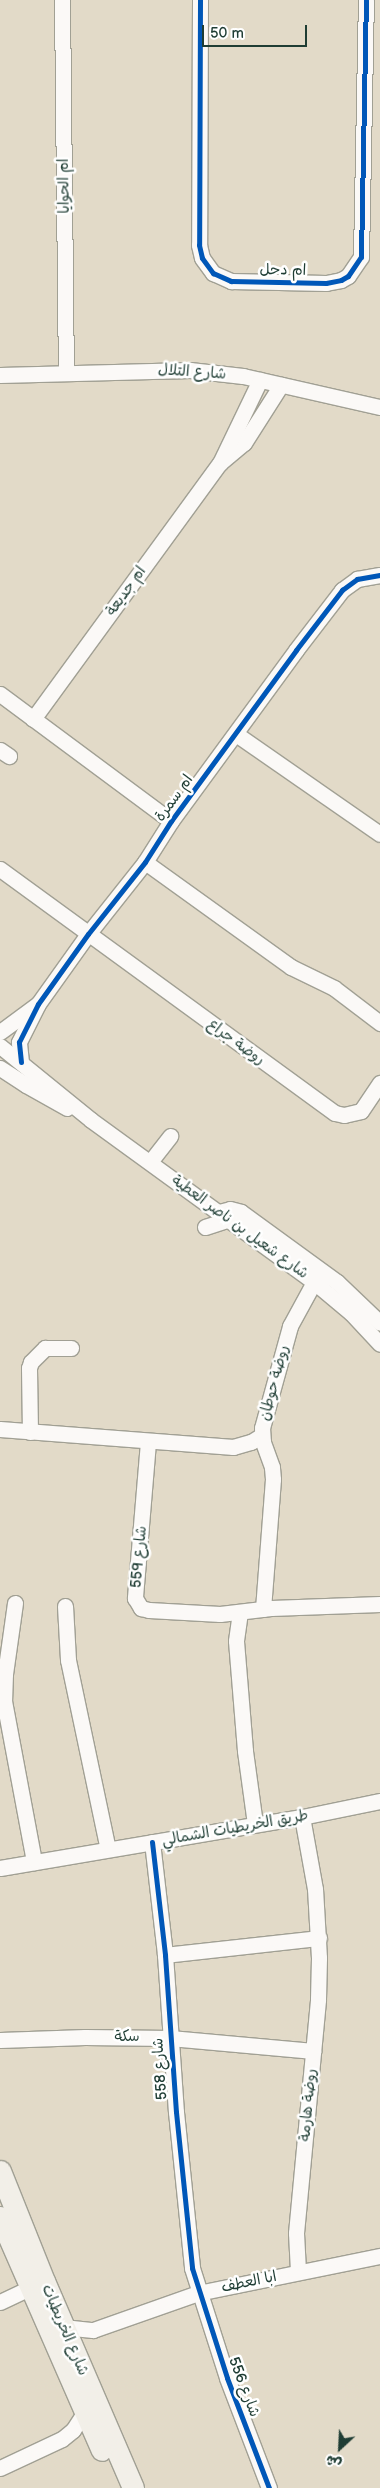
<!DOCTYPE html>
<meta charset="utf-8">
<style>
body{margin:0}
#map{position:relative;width:380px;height:2488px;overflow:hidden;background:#e2dac8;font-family:"Balsamiq Sans","Playpen Sans Arabic",sans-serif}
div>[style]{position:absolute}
.roads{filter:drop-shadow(1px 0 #a1a094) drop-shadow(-1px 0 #a1a094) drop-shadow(0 1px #a1a094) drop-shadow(0 -1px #a1a094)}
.street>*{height:15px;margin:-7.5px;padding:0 7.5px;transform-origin:7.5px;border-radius:7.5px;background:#fbf9f7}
.secondary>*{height:21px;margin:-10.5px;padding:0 10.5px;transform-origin:10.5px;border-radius:10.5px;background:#f2efe8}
.cycleway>*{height:5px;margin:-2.5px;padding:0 2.5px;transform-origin:2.5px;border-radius:2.5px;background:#0057b8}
span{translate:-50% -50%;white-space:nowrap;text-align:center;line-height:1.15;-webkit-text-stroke:5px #fff;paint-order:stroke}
.street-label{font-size:15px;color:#1f3d34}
.north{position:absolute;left:315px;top:2423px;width:50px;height:50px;-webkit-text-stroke:4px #fff;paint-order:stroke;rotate:205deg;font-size:14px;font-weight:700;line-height:20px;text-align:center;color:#1f3d34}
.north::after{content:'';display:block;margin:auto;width:18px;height:22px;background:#1f3d34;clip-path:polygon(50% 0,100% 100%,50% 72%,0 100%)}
.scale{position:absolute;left:202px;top:25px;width:105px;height:22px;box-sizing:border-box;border:2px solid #1f3d34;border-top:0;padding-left:6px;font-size:15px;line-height:18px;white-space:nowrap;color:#1f3d34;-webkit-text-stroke:4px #fff;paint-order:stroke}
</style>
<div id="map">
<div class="roads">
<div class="street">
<div style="left:62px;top:0;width:372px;rotate:89.4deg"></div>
<div style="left:200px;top:0;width:245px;rotate:90.2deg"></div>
<div style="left:199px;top:245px;width:13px;rotate:77deg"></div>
<div style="left:202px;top:258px;width:19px;rotate:54deg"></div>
<div style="left:213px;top:273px;width:20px;rotate:24deg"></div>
<div style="left:231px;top:281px;width:95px;rotate:1.2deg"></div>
<div style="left:326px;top:283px;width:15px;rotate:-11deg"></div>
<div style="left:341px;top:280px;width:8px;rotate:-30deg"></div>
<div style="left:348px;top:276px;width:23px;rotate:-56deg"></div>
<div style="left:361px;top:257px;width:257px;rotate:-88.9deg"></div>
<div style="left:0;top:375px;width:190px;rotate:-1.5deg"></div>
<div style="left:190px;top:370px;width:53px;rotate:6.5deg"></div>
<div style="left:243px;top:376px;width:140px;rotate:12.8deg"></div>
<div style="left:221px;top:462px;width:30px;rotate:-40deg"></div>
<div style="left:244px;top:443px;width:69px;rotate:-57.5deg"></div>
<div style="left:0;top:694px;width:213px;rotate:36.6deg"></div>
<div style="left:33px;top:719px;width:317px;rotate:-53.9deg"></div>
<div style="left:220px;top:463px;width:92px;rotate:-64.3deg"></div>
<div style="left:236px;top:734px;width:175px;rotate:34.8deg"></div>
<div style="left:0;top:750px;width:11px;rotate:34deg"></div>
<div style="left:145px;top:862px;width:180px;rotate:35.7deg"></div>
<div style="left:291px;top:967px;width:48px;rotate:26deg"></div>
<div style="left:334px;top:988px;width:58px;rotate:37.3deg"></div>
<div style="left:0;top:869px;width:414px;rotate:36.1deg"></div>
<div style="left:335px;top:1113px;width:9px;rotate:13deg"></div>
<div style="left:344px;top:1115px;width:17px;rotate:-13deg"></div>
<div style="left:361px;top:1111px;width:34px;rotate:-56deg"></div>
<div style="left:0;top:1032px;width:47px;rotate:-36.4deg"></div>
<div style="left:0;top:1046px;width:117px;rotate:39.1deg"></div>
<div style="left:91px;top:1120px;width:276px;rotate:36deg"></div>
<div style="left:314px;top:1282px;width:48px;rotate:40deg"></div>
<div style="left:351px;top:1313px;width:42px;rotate:46.9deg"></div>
<div style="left:21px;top:1062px;width:20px;rotate:-96deg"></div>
<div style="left:19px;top:1042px;width:42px;rotate:-63.4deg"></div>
<div style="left:38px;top:1004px;width:86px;rotate:-54.5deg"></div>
<div style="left:88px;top:934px;width:92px;rotate:-51.6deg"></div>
<div style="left:145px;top:862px;width:49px;rotate:-57.6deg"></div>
<div style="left:171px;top:821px;width:212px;rotate:-53.8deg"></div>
<div style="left:296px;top:650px;width:76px;rotate:-52.5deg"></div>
<div style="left:342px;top:590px;width:19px;rotate:-36deg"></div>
<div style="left:357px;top:579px;width:23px;rotate:-10deg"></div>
<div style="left:0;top:1068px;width:31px;rotate:33deg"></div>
<div style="left:26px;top:1085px;width:47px;rotate:29.3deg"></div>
<div style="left:150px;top:1162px;width:33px;rotate:-52deg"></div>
<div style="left:219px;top:1212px;width:11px;rotate:-15deg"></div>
<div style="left:230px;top:1209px;width:11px;rotate:15deg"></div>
<div style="left:241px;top:1212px;width:119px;rotate:36.1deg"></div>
<div style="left:337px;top:1282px;width:59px;rotate:43.6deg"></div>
<div style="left:205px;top:1227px;width:25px;rotate:-18deg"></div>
<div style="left:0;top:1429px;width:234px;rotate:4.4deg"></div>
<div style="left:233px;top:1447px;width:19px;rotate:-16deg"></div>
<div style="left:251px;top:1442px;width:13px;rotate:-32deg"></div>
<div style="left:30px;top:1432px;width:64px;rotate:-90.9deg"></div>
<div style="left:29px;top:1368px;width:6px;rotate:-72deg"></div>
<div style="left:31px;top:1362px;width:20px;rotate:-45deg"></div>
<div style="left:45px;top:1348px;width:26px"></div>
<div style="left:148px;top:1442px;width:157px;rotate:94.8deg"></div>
<div style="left:135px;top:1598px;width:12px;rotate:59deg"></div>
<div style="left:141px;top:1608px;width:8px;rotate:14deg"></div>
<div style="left:149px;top:1610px;width:71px;rotate:3.2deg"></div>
<div style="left:220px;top:1614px;width:51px;rotate:-6.7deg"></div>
<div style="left:271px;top:1608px;width:109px;rotate:-2.1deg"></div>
<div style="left:15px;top:1603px;width:72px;rotate:98deg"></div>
<div style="left:5px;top:1674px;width:27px;rotate:92deg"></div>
<div style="left:4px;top:1701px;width:164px;rotate:79.4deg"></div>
<div style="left:65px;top:1606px;width:54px;rotate:86.8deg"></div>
<div style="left:68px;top:1660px;width:193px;rotate:78.1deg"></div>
<div style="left:263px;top:1609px;width:130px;rotate:-85.6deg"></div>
<div style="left:273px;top:1479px;width:12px;rotate:-95deg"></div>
<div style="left:272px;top:1467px;width:27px;rotate:-110deg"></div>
<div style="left:263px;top:1442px;width:14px;rotate:-94deg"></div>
<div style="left:262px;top:1428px;width:106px;rotate:-74.6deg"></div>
<div style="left:290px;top:1326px;width:50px;rotate:-61.4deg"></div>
<div style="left:240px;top:1612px;width:29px;rotate:98deg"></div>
<div style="left:236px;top:1641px;width:110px;rotate:85.3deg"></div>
<div style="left:245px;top:1751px;width:74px;rotate:82.2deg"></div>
<div style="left:152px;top:1842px;width:114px;rotate:83.4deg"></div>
<div style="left:165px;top:1955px;width:157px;rotate:86deg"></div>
<div style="left:176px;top:2112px;width:157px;rotate:84.1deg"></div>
<div style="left:192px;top:2268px;width:115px;rotate:72.3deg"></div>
<div style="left:227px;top:2378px;width:118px;rotate:69.1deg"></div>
<div style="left:0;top:1868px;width:306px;rotate:-9.6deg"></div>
<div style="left:302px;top:1817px;width:80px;rotate:-11.6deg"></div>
<div style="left:165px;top:1955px;width:155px;rotate:-6.3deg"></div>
<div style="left:0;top:2040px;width:85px;rotate:-2deg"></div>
<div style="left:85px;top:2037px;width:85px;rotate:0.7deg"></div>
<div style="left:170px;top:2038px;width:144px;rotate:5.2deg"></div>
<div style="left:298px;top:2271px;width:38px;rotate:-93deg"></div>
<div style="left:296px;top:2233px;width:235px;rotate:-84.6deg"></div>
<div style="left:318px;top:1999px;width:41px;rotate:-88.6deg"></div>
<div style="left:319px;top:1958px;width:69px;rotate:-93.3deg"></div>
<div style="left:315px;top:1889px;width:73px;rotate:-100.2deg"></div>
<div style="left:0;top:2302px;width:42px;rotate:-25.3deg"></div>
<div style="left:63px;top:2327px;width:30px;rotate:6deg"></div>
<div style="left:93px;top:2330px;width:111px;rotate:-19.4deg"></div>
<div style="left:198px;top:2293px;width:186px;rotate:-11.5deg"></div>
<div style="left:0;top:2468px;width:68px;rotate:-25.1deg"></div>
<div style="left:62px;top:2439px;width:14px;rotate:-39deg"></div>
<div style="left:73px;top:2430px;width:20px;rotate:-57deg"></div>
</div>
<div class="secondary">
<div style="left:0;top:2171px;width:118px;rotate:68.2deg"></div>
<div style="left:44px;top:2281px;width:225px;rotate:66.7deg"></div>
<div style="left:0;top:2217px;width:254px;rotate:66.4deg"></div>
</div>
</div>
<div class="cycleway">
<div style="left:200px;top:0;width:245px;rotate:90.2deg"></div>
<div style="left:199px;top:245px;width:13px;rotate:77deg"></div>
<div style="left:202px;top:258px;width:19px;rotate:54deg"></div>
<div style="left:213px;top:273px;width:20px;rotate:24deg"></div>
<div style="left:231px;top:281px;width:95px;rotate:1.2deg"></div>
<div style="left:326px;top:283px;width:15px;rotate:-11deg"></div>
<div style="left:341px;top:280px;width:8px;rotate:-30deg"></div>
<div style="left:348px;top:276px;width:23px;rotate:-56deg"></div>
<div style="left:361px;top:257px;width:257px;rotate:-88.9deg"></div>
<div style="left:21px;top:1062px;width:20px;rotate:-96deg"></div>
<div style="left:19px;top:1042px;width:42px;rotate:-63.4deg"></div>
<div style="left:38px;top:1004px;width:86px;rotate:-54.5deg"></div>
<div style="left:88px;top:934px;width:92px;rotate:-51.6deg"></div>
<div style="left:145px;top:862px;width:49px;rotate:-57.6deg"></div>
<div style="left:171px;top:821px;width:212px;rotate:-53.8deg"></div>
<div style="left:296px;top:650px;width:76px;rotate:-52.5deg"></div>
<div style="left:342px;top:590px;width:19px;rotate:-36deg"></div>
<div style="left:357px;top:579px;width:23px;rotate:-10deg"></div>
<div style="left:152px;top:1842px;width:114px;rotate:83.4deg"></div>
<div style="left:165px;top:1955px;width:157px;rotate:86deg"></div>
<div style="left:176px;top:2112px;width:157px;rotate:84.1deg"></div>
<div style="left:192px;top:2268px;width:115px;rotate:72.3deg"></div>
<div style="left:227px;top:2378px;width:118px;rotate:69.1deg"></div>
</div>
<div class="street-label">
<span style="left:64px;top:186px;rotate:-91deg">ام الحوايا</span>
<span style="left:283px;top:270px;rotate:1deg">ام دحل</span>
<span style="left:192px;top:372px;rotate:4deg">شارع التلال</span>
<span style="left:126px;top:591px;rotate:-54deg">ام جديعة</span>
<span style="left:174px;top:798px;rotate:-54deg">ام سمرة</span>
<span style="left:236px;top:1042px;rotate:36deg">روضة جراع</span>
<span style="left:240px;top:1227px;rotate:36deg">شارع شعيل بن ناصر العطية</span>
<span style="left:274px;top:1383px;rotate:-75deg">روضة حوطان</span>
<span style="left:139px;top:1557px;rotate:-85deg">شارع 559</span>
<span style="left:235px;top:1828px;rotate:-10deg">طريق الخريطيات الشمالي</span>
<span style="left:127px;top:2037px">سكة</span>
<span style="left:160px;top:2069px;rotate:-94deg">شارع 558</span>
<span style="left:308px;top:2105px;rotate:-85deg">روضة هارمة</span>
<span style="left:249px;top:2282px;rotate:-12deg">ابا العطف</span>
<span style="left:65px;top:2330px;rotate:67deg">شارع الخريطيات</span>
<span style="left:244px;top:2387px;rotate:69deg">شارع 556</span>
</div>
<div class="north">ش</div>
<div class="scale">50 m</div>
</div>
